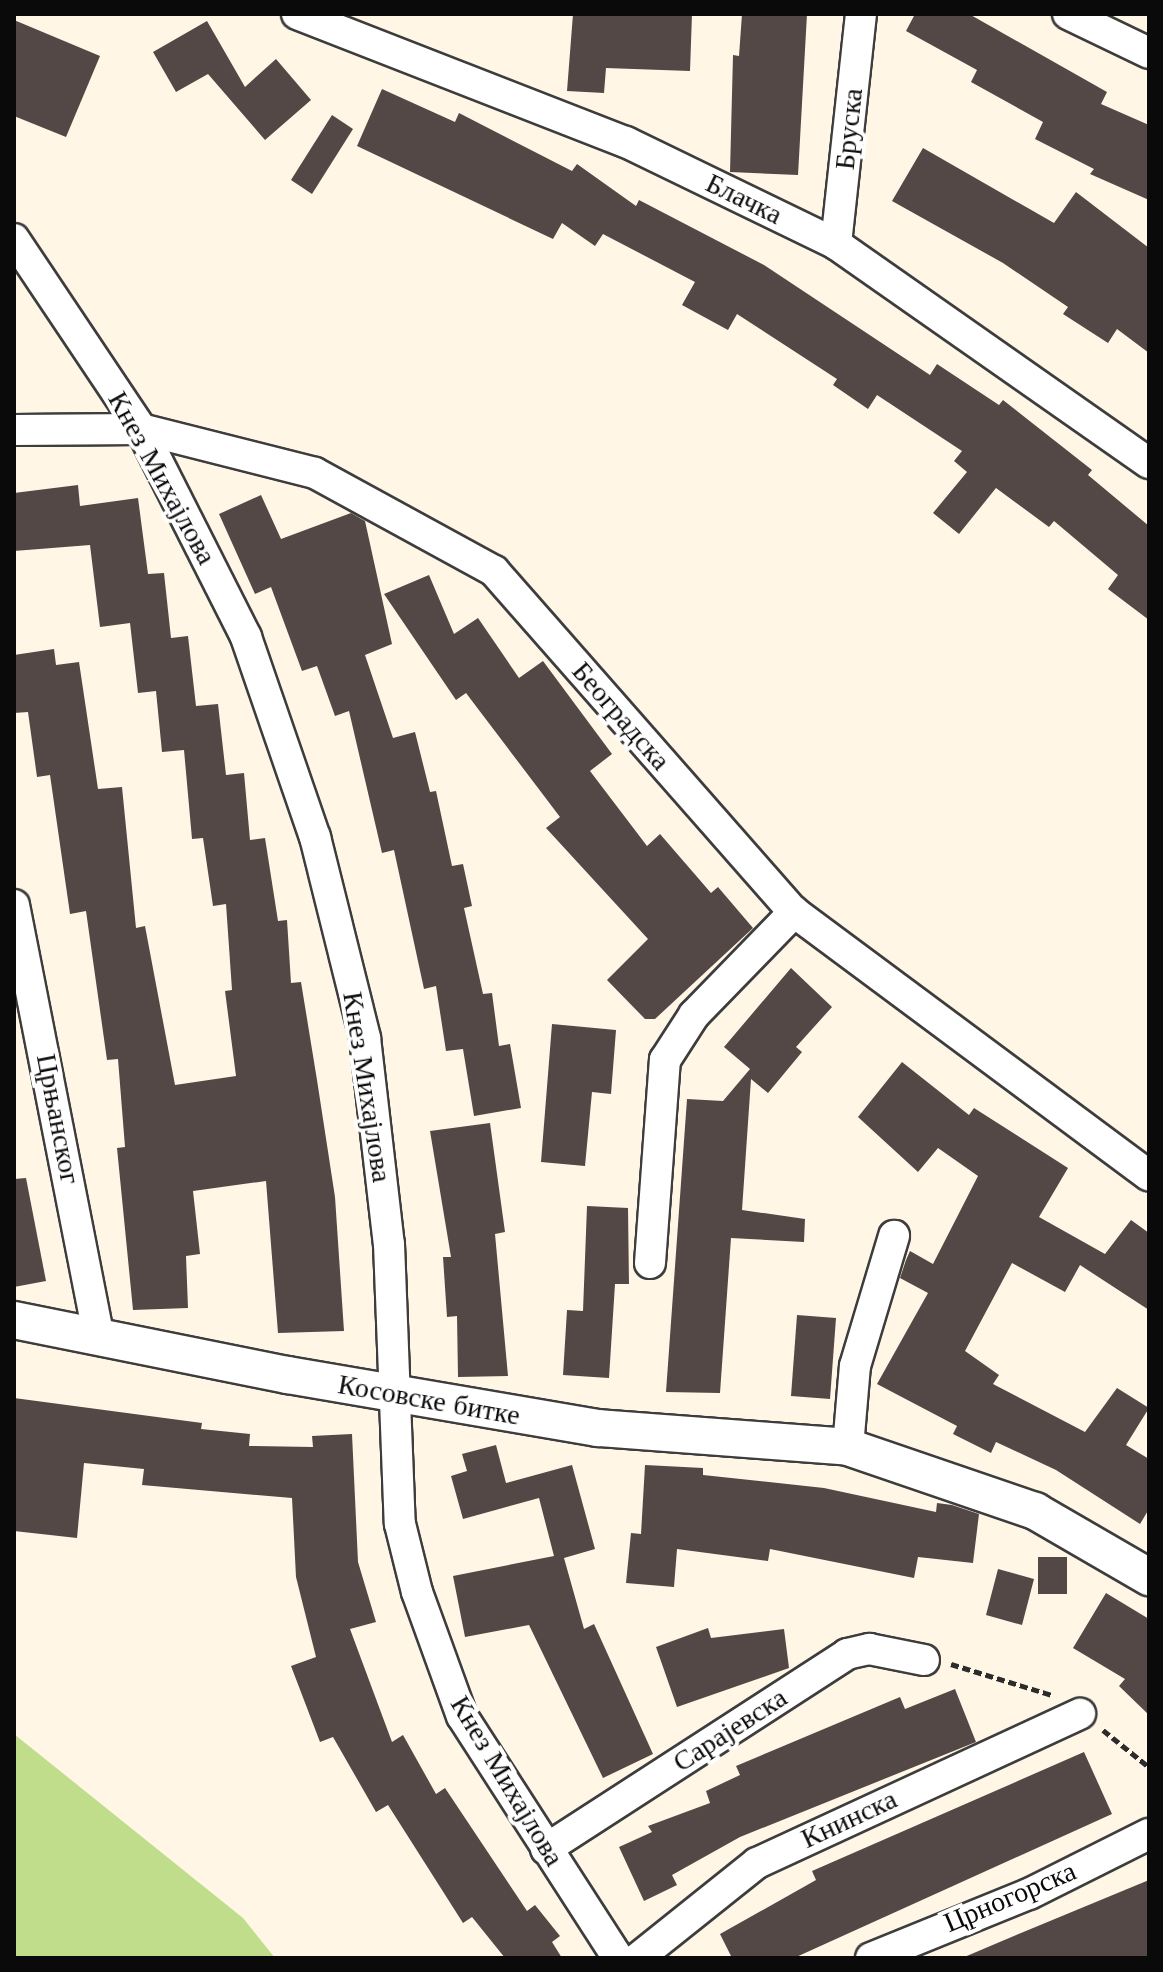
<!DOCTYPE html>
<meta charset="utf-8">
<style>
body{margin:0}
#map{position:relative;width:1163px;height:1972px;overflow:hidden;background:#fff6e6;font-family:"Libre Baskerville",serif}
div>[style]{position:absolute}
.forest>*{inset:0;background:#c0dd8c}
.building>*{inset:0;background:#534845}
.path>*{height:5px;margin-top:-2.5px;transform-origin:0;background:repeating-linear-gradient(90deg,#2c2c2c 0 8px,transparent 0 12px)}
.roads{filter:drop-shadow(2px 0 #3d3d3d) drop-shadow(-2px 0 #3d3d3d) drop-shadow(0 2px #3d3d3d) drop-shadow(0 -2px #3d3d3d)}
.minor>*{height:30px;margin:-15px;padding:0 15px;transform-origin:15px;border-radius:15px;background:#fff}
.tertiary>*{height:36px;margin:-18px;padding:0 18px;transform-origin:18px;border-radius:18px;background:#fff}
span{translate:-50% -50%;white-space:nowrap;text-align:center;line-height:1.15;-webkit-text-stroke:8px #fff;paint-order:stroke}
.street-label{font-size:28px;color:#0a0a0a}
.frame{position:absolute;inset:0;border:16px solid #0a0a0a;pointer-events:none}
</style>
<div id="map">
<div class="forest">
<div style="clip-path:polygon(14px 1734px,243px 1918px,275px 1958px,14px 1958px)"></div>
</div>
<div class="building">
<div style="clip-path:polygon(573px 14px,692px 14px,690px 71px,606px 68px,604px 93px,567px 91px)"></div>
<div style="clip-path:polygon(742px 14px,807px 14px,798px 175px,730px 172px,733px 55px,739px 56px)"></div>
<div style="clip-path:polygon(915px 14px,969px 14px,1107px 92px,1101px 104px,1149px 125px,1149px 200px,1090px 174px,1094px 169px,1035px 139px,1043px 122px,971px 82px,977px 70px,906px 31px)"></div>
<div style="clip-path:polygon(14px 20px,100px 56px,66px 137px,14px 116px)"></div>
<div style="clip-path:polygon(207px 21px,245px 87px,276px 59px,311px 100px,265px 140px,208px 74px,176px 92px,153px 52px)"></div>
<div style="clip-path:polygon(382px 89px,455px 122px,459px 113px,572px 171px,577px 164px,636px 206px,639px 200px,764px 265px,930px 375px,937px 364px,999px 405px,1003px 400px,1092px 470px,1088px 475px,1149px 526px,1149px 620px,1108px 589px,1118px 575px,1054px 521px,1049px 527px,996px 488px,959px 534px,933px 513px,967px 472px,954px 461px,962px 451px,877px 395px,868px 409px,833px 385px,837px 379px,737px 314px,728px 330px,682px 305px,695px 282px,603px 234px,595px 246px,562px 223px,553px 239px,357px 146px)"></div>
<div style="clip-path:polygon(332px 115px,353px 129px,312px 194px,291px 180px)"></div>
<div style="clip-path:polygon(923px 148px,1054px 223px,1076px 192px,1149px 248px,1149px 353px,1117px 329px,1108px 343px,1063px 314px,1068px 307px,1003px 263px,892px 201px)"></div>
<div style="clip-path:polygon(78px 485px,80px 506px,138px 498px,148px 574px,164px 573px,171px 638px,188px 636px,196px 706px,218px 704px,226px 775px,244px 773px,250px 840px,265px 838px,278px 921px,287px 920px,291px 983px,301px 982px,317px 1080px,335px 1197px,344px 1331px,278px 1333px,266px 1181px,193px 1191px,200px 1254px,186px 1256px,188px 1308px,133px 1310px,117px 1148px,125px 1147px,118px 1059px,107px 1060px,86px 911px,70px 914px,50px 775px,37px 777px,28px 712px,14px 713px,14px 655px,54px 649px,56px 665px,79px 662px,98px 789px,122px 787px,136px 928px,145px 926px,175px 1085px,236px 1076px,225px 991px,232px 990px,226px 904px,213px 906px,203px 838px,192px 839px,184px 750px,162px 752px,156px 691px,138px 693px,130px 623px,100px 627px,90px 545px,14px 551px,14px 493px)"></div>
<div style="clip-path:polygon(261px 495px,281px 539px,351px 513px,365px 521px,392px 644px,365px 655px,393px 738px,415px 732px,430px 792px,436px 791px,452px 866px,463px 864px,472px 906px,464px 908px,483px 994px,492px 993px,499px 1046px,510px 1044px,521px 1108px,474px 1116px,463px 1049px,446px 1051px,436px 986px,424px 989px,394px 850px,382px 853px,349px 711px,335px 716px,317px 666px,302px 671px,271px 587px,255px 594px,219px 514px)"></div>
<div style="clip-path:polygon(429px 575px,454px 634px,478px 618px,519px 678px,543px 661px,612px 754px,590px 771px,647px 846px,660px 834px,711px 893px,718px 887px,753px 928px,655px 1019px,645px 1019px,607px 980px,648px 939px,546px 828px,560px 817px,466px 693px,456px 700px,384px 594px)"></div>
<div style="clip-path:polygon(791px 968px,832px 1007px,796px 1047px,802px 1052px,768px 1093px,751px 1079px,742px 1210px,805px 1219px,804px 1242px,731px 1238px,720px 1393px,666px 1392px,687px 1099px,723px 1101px,750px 1069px,724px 1047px)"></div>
<div style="clip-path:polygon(552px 1024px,616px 1030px,611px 1094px,592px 1092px,585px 1166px,541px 1162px)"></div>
<div style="clip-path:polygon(902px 1062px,969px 1115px,974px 1108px,1068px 1168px,1039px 1217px,1105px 1254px,1131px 1220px,1149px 1233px,1149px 1310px,1080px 1265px,1065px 1292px,1012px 1263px,965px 1351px,999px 1375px,993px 1384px,1085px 1432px,1117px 1388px,1149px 1408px,1126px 1445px,1149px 1459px,1149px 1509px,1140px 1524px,1056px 1470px,996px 1442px,991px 1453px,953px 1434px,957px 1426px,877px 1384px,928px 1293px,900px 1278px,906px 1260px,910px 1251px,933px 1264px,978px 1176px,938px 1148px,918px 1172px,858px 1117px)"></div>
<div style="clip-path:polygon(490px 1123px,505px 1232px,495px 1234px,508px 1376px,458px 1377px,457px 1316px,447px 1317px,443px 1257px,451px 1257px,430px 1131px)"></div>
<div style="clip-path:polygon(26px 1178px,46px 1281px,14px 1287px,14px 1179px)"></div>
<div style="clip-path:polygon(587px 1206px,628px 1208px,629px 1284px,615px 1284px,609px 1378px,563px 1375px,567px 1310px,583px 1311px)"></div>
<div style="clip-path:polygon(797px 1315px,836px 1318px,830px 1399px,791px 1396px)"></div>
<div style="clip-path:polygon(14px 1398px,202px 1423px,201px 1429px,250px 1434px,249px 1446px,313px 1447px,312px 1436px,352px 1434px,358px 1562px,376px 1622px,350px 1629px,392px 1742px,403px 1735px,436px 1794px,445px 1788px,527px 1911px,535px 1905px,560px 1936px,552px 1942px,562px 1958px,505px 1958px,472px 1917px,463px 1923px,388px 1805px,376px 1812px,333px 1737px,320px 1742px,291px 1666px,316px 1657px,296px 1577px,292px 1498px,142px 1485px,144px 1469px,84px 1463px,77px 1538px,14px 1531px)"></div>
<div style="clip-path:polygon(496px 1445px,506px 1483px,572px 1465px,595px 1549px,564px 1558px,584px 1629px,594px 1624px,653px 1754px,603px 1778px,529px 1625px,465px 1637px,453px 1576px,554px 1556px,539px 1498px,463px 1519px,451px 1476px,467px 1471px,462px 1454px)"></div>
<div style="clip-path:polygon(645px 1465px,703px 1468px,703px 1475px,824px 1488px,936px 1512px,937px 1503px,952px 1505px,979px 1514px,973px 1563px,918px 1557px,914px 1578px,770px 1549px,768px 1561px,677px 1549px,674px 1587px,626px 1583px,631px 1533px,641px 1534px)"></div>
<div style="clip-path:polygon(1038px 1557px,1067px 1557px,1067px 1594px,1038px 1594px)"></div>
<div style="clip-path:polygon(998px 1569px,1034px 1579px,1022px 1625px,986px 1615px)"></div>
<div style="clip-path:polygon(1106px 1593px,1149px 1619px,1149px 1715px,1119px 1686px,1125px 1679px,1073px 1648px)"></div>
<div style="clip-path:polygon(708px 1628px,711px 1638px,784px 1629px,789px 1668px,677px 1707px,656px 1647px)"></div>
<div style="clip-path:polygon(955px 1689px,976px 1742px,740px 1837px,672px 1875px,677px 1885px,644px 1901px,619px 1847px,652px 1832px,648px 1826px,710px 1803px,706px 1791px,740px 1775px,736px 1766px,900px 1697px,905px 1709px)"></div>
<div style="clip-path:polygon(1084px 1752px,1112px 1814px,794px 1958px,732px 1958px,720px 1934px,816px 1880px,812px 1871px)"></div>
<div style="clip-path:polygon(1149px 1880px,1149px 1958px,962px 1958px,1021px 1933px)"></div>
</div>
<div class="path">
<div style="left:951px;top:1664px;width:106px;rotate:17.1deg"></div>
<div style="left:1103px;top:1730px;width:59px;rotate:38.8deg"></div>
</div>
<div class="roads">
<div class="minor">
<div style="left:297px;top:14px;width:353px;rotate:21.3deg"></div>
<div style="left:626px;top:142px;width:233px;rotate:25.9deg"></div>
<div style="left:836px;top:244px;width:382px;rotate:35deg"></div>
<div style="left:1068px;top:14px;width:90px;rotate:25.7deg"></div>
<div style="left:14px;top:239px;width:229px;rotate:56.2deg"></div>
<div style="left:141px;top:429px;width:233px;rotate:63.2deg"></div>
<div style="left:246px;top:637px;width:212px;rotate:71deg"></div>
<div style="left:315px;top:837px;width:207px;rotate:76deg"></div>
<div style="left:365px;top:1038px;width:207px;rotate:83.4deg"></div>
<div style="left:389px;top:1244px;width:280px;rotate:87.8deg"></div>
<div style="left:400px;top:1524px;width:70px;rotate:76deg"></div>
<div style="left:417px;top:1592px;width:132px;rotate:70.1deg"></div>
<div style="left:462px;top:1716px;width:288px;rotate:57.2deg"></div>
<div style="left:836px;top:244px;width:231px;rotate:-83.8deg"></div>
<div style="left:14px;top:430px;width:127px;rotate:-0.5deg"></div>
<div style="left:141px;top:429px;width:179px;rotate:14.2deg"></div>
<div style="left:315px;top:473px;width:204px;rotate:28.7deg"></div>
<div style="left:494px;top:571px;width:454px;rotate:48.7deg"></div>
<div style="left:794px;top:912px;width:442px;rotate:36.6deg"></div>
<div style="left:14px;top:905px;width:438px;rotate:78.9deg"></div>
<div style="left:650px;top:1263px;width:204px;rotate:-85.8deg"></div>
<div style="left:665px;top:1060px;width:54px;rotate:-57.2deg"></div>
<div style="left:694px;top:1015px;width:144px;rotate:-45.8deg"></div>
<div style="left:848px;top:1447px;width:81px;rotate:-85.1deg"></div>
<div style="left:855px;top:1366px;width:136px;rotate:-73.3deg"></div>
<div style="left:546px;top:1849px;width:359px;rotate:-32.9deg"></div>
<div style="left:847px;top:1654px;width:23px;rotate:-13deg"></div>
<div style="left:869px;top:1649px;width:56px;rotate:11.3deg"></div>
<div style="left:638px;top:1958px;width:152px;rotate:-38.6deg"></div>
<div style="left:757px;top:1863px;width:356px;rotate:-24.8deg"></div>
<div style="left:871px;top:1958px;width:170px;rotate:-22.1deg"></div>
<div style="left:1029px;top:1894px;width:134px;rotate:-26.6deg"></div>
</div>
<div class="tertiary">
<div style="left:14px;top:1320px;width:279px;rotate:11.4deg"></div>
<div style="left:288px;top:1375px;width:314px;rotate:9.7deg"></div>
<div style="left:598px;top:1428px;width:251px;rotate:4.3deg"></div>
<div style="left:848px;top:1447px;width:198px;rotate:18.9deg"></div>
<div style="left:1035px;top:1511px;width:132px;rotate:30.1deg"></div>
</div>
</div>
<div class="street-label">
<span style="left:849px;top:129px;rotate:-84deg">Бруска</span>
<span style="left:744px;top:199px;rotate:26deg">Блачка</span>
<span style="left:162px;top:478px;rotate:61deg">Кнез Михајлова</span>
<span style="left:621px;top:716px;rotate:49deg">Београдска</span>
<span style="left:367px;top:1087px;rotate:81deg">Кнез Михајлова</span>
<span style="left:58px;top:1119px;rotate:79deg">Црњанског</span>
<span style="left:429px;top:1400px;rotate:10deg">Косовске битке</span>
<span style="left:730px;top:1730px;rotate:-33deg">Сарајевска</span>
<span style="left:507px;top:1781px;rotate:59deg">Кнез Михајлова</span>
<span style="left:849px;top:1819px;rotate:-25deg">Книнска</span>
<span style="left:1010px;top:1897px;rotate:-23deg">Црногорска</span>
</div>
<div class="frame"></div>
</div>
